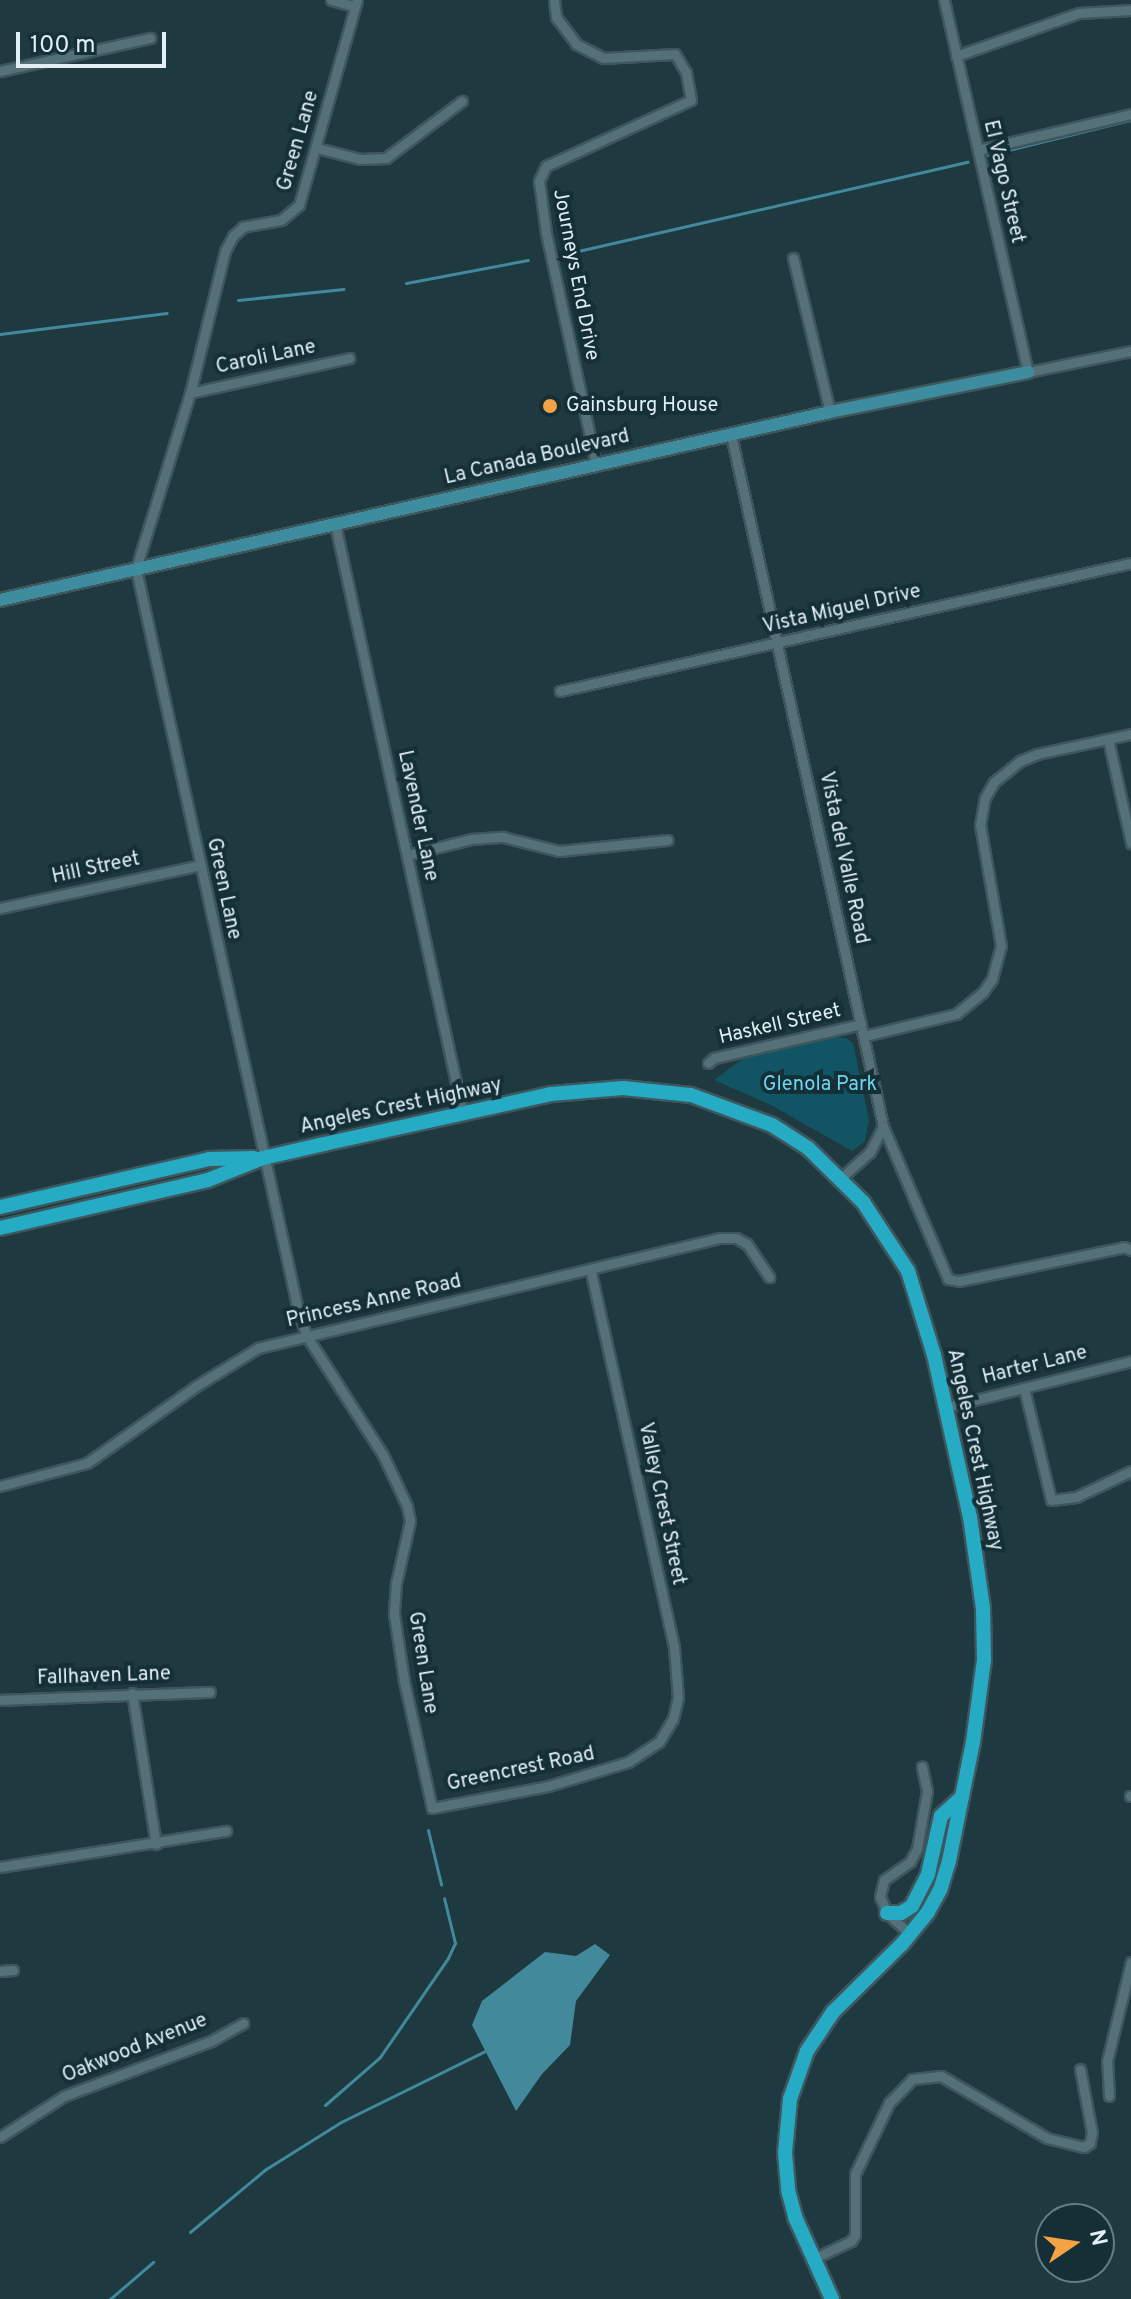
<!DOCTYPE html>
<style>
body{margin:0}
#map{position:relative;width:1131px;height:2299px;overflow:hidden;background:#1e3940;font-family:Overpass,sans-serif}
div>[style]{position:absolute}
.green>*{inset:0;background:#115564}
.water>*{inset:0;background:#42899b}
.stream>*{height:3px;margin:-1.5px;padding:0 1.5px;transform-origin:1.5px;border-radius:1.5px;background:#42899b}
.roads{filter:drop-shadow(2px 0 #3e565c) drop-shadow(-2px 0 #3e565c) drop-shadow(0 2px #3e565c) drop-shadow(0 -2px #3e565c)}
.street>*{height:9px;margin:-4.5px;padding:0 4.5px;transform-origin:4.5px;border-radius:4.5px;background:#547078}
.secondary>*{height:12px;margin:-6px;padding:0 6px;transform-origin:6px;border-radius:6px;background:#3d8d9e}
.primary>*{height:14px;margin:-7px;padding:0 7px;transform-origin:7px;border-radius:7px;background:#25abc4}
.dots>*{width:22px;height:22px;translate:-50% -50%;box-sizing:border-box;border:4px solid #142f36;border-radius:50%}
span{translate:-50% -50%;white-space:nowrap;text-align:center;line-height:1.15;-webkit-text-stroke:8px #142f36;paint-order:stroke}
.street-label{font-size:20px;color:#e0eff4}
.poi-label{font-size:20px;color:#e0eff4}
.left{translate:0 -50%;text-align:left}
.park-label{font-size:20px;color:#6cd7f3}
.north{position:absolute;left:1035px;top:2203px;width:80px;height:80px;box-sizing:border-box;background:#142f36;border:2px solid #667c82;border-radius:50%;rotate:77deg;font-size:22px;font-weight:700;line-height:32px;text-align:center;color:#e0eff4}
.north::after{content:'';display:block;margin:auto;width:28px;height:36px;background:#f4a344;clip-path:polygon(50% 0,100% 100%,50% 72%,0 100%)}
.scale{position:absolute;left:16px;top:32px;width:150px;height:36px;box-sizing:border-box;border:4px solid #e0eff4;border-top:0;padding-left:10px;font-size:24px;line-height:28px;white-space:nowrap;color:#e0eff4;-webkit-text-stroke:6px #142f36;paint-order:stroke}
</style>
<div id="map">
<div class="green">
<div style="clip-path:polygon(832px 1037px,846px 1038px,853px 1043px,869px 1120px,865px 1141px,852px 1151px,771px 1105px,714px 1080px,748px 1055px)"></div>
</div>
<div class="water">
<div style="clip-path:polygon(595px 1944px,610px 1955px,576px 2001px,570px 2045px,542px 2074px,516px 2111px,472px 2025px,482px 2001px,545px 1952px,576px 1956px)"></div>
</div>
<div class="stream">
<div style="left:988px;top:155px;width:147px;rotate:-13.8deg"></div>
<div style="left:565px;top:254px;width:413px;rotate:-12.9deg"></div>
<div style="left:406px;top:283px;width:124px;rotate:-10.7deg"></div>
<div style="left:238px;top:300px;width:106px;rotate:-6deg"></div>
<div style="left:0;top:334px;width:168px;rotate:-7.2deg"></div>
<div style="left:428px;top:1830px;width:56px;rotate:76.5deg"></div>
<div style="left:325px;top:2105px;width:73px;rotate:-41.1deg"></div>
<div style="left:380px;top:2057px;width:120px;rotate:-55.5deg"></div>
<div style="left:448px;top:1958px;width:17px;rotate:-65deg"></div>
<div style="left:455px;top:1943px;width:46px;rotate:-103.7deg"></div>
<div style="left:190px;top:2232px;width:99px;rotate:-39.7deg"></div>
<div style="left:266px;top:2169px;width:89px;rotate:-32.1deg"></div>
<div style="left:341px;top:2122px;width:161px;rotate:-26.2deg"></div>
<div style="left:110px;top:2299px;width:57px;rotate:-40.7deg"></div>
</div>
<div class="roads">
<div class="street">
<div style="left:331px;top:0;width:24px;rotate:15deg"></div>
<div style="left:357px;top:0;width:213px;rotate:105.8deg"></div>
<div style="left:299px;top:205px;width:23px;rotate:140deg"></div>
<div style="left:281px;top:220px;width:39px;rotate:170deg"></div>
<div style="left:243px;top:227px;width:13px;rotate:138deg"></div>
<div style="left:233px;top:236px;width:17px;rotate:118deg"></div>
<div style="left:225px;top:251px;width:146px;rotate:103.8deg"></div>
<div style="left:190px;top:393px;width:184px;rotate:107.1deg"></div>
<div style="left:136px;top:569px;width:759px;rotate:77.67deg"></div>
<div style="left:298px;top:1310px;width:26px;rotate:72deg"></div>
<div style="left:306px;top:1335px;width:143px;rotate:57.3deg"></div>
<div style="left:383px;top:1455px;width:56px;rotate:64.8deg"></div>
<div style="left:407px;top:1506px;width:15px;rotate:79deg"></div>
<div style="left:410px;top:1521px;width:64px;rotate:102.7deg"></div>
<div style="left:396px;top:1583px;width:31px;rotate:94deg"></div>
<div style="left:394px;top:1614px;width:68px;rotate:81.5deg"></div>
<div style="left:404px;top:1681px;width:130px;rotate:77.6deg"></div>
<div style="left:432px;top:1808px;width:118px;rotate:-10.7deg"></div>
<div style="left:548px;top:1786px;width:84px;rotate:-16.7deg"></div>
<div style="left:628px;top:1762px;width:37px;rotate:-33deg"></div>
<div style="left:659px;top:1742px;width:27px;rotate:-59deg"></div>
<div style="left:673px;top:1719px;width:22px;rotate:-77deg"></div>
<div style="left:678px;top:1698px;width:51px;rotate:-94.5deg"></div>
<div style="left:674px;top:1647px;width:384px;rotate:-102.5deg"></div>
<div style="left:554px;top:0;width:17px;rotate:83deg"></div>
<div style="left:556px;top:17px;width:34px;rotate:53deg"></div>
<div style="left:576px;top:44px;width:30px;rotate:27deg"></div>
<div style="left:603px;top:58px;width:72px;rotate:-3.2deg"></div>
<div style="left:675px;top:54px;width:21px;rotate:59deg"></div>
<div style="left:686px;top:72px;width:28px;rotate:80deg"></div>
<div style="left:691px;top:100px;width:159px;rotate:155.5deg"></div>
<div style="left:546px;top:166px;width:17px;rotate:115deg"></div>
<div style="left:539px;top:181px;width:52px;rotate:82.3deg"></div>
<div style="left:546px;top:233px;width:237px;rotate:77.8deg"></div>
<div style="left:944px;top:0;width:381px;rotate:77.3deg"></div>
<div style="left:1028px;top:372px;width:105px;rotate:-11.5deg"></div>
<div style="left:956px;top:56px;width:130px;rotate:-19.3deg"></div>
<div style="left:1079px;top:13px;width:52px;rotate:-3.3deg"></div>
<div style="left:0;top:71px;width:154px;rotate:-12.4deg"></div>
<div style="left:317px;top:148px;width:44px;rotate:14.3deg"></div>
<div style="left:360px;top:159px;width:26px;rotate:-2deg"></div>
<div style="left:386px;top:158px;width:95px;rotate:-36.9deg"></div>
<div style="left:978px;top:150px;width:157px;rotate:-13.2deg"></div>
<div style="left:793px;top:258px;width:158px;rotate:76.5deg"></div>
<div style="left:190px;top:393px;width:163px;rotate:-12.4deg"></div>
<div style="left:731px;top:435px;width:708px;rotate:77.59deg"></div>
<div style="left:883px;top:1126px;width:166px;rotate:67deg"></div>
<div style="left:948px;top:1279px;width:11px;rotate:10deg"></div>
<div style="left:959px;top:1281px;width:168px;rotate:-11.6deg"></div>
<div style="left:1124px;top:1247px;width:8px;rotate:23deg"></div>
<div style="left:335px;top:524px;width:605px;rotate:77.78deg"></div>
<div style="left:560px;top:691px;width:585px;rotate:-12.64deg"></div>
<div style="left:1108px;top:739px;width:107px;rotate:77.5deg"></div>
<div style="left:407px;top:855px;width:66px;rotate:-14deg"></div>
<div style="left:471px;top:839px;width:32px;rotate:-4deg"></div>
<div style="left:503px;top:837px;width:58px;rotate:14deg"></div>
<div style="left:559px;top:851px;width:109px;rotate:-5.8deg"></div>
<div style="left:0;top:908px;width:205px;rotate:-12.1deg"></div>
<div style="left:864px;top:1036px;width:95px;rotate:-13.4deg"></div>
<div style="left:956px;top:1014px;width:35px;rotate:-39deg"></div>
<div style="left:983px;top:992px;width:16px;rotate:-55deg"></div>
<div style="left:992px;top:979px;width:34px;rotate:-75deg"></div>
<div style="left:1001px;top:946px;width:123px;rotate:-99.8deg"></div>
<div style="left:980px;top:825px;width:27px;rotate:-80deg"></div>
<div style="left:985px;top:798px;width:18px;rotate:-61deg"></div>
<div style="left:994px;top:782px;width:33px;rotate:-39deg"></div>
<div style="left:1020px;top:761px;width:18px;rotate:-22deg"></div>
<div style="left:1037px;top:754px;width:96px;rotate:-12deg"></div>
<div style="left:708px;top:1063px;width:8px;rotate:-40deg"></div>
<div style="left:714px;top:1058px;width:151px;rotate:-13deg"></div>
<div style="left:841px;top:1178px;width:39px;rotate:-42deg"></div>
<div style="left:870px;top:1152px;width:29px;rotate:-63deg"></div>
<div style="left:1024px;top:1388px;width:115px;rotate:76.4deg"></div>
<div style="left:1051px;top:1500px;width:25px;rotate:-7deg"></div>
<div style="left:1076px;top:1497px;width:61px;rotate:-25.3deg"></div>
<div style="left:947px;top:1407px;width:190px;rotate:-14deg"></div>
<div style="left:0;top:1486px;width:90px;rotate:-14.8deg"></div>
<div style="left:87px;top:1463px;width:133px;rotate:-35.2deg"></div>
<div style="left:196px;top:1386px;width:73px;rotate:-31.5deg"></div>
<div style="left:258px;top:1348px;width:475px;rotate:-13.4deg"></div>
<div style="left:720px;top:1238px;width:16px"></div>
<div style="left:736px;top:1238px;width:13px;rotate:29deg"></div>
<div style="left:747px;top:1244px;width:40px;rotate:56deg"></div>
<div style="left:132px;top:1693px;width:153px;rotate:81deg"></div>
<div style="left:0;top:1700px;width:210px;rotate:-2.2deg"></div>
<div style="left:1130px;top:1796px;width:1px"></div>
<div style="left:0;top:1867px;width:229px;rotate:-9.1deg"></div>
<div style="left:910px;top:1934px;width:30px;rotate:-138deg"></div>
<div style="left:888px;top:1914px;width:19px;rotate:-115deg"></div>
<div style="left:880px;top:1897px;width:17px;rotate:-77deg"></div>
<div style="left:884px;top:1880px;width:32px;rotate:-35deg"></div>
<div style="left:910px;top:1862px;width:15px;rotate:-62deg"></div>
<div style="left:917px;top:1849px;width:59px;rotate:-80.2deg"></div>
<div style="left:927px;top:1791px;width:25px;rotate:-102deg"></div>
<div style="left:0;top:1971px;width:13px;rotate:-4deg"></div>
<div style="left:1109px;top:2096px;width:35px;rotate:-93deg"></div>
<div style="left:1107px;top:2061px;width:102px;rotate:-76.4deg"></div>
<div style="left:0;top:2137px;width:76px;rotate:-32.6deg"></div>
<div style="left:64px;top:2096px;width:157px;rotate:-20.5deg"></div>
<div style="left:211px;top:2041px;width:37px;rotate:-29deg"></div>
<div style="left:813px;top:2259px;width:42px;rotate:-25.3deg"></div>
<div style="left:851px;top:2241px;width:7px;rotate:-56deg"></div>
<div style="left:855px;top:2235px;width:61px;rotate:-90deg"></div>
<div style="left:855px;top:2174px;width:79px;rotate:-64.4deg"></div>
<div style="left:889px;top:2103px;width:33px;rotate:-46deg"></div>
<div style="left:912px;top:2079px;width:29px;rotate:-6deg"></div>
<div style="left:941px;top:2076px;width:123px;rotate:30.3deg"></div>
<div style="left:1047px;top:2138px;width:38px;rotate:14deg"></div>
<div style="left:1084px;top:2147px;width:7px;rotate:-34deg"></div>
<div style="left:1090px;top:2143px;width:10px;rotate:-79deg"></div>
<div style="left:1092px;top:2133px;width:65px;rotate:-100.6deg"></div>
</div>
<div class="secondary">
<div style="left:0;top:600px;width:851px;rotate:-12.76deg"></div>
<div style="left:830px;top:412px;width:202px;rotate:-11.4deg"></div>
</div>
<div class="primary">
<div style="left:0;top:1207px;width:214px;rotate:-12.9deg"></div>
<div style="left:209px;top:1159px;width:45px;rotate:-1.3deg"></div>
<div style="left:0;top:1228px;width:213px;rotate:-13deg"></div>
<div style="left:208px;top:1180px;width:59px;rotate:-21.8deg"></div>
<div style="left:263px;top:1158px;width:63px;rotate:-12.9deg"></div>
<div style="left:324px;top:1144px;width:232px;rotate:-12.4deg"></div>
<div style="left:551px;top:1094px;width:72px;rotate:-4.8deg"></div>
<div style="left:623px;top:1088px;width:68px;rotate:5.9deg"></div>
<div style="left:691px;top:1095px;width:86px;rotate:20.3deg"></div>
<div style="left:772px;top:1125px;width:43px;rotate:32.6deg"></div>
<div style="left:808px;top:1148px;width:77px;rotate:44.5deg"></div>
<div style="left:863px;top:1202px;width:82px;rotate:56.9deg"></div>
<div style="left:908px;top:1271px;width:88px;rotate:72.8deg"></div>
<div style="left:934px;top:1355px;width:166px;rotate:77.5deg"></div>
<div style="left:970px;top:1517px;width:92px;rotate:81.9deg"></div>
<div style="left:983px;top:1608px;width:52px;rotate:88.9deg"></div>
<div style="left:984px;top:1660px;width:83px;rotate:97.6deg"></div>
<div style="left:973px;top:1742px;width:121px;rotate:101.4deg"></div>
<div style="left:949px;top:1861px;width:30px;rotate:107deg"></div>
<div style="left:940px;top:1890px;width:25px;rotate:119deg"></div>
<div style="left:928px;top:1912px;width:41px;rotate:129.1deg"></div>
<div style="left:902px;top:1944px;width:97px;rotate:135.4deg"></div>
<div style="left:833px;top:2012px;width:47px;rotate:123.7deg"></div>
<div style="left:807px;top:2051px;width:51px;rotate:109.5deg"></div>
<div style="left:790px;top:2099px;width:54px;rotate:95.3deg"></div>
<div style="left:785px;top:2153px;width:37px;rotate:85deg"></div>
<div style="left:788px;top:2190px;width:28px;rotate:75deg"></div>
<div style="left:795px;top:2217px;width:90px;rotate:65.7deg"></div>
<div style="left:887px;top:1913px;width:14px"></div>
<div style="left:901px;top:1913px;width:13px;rotate:-32deg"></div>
<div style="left:912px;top:1906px;width:36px;rotate:-63deg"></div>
<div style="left:928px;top:1874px;width:59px;rotate:-77.4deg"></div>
<div style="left:941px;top:1816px;width:28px;rotate:-42deg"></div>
</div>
</div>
<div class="dots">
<div style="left:550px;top:406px;background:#f4a344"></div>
</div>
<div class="street-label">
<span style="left:299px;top:141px;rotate:-74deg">Green Lane</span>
<span style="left:1003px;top:182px;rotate:77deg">El Vago Street</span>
<span style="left:575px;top:275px;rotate:79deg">Journeys End Drive</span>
<span style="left:266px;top:358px;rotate:-12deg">Caroli Lane</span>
<span style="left:537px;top:458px;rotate:-13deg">La Canada Boulevard</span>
<span style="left:842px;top:610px;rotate:-13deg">Vista Miguel Drive</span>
<span style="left:417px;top:816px;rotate:78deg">Lavender Lane</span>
<span style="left:843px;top:858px;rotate:78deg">Vista del Valle Road</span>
<span style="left:96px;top:869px;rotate:-12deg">Hill Street</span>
<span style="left:223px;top:889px;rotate:78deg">Green Lane</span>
<span style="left:780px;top:1025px;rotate:-13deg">Haskell Street</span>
<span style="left:401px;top:1107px;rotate:-12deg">Angeles Crest Highway</span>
<span style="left:374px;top:1302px;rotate:-13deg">Princess Anne Road</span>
<span style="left:1035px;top:1366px;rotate:-14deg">Harter Lane</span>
<span style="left:974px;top:1450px;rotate:78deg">Angeles Crest Highway</span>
<span style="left:661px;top:1504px;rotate:78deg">Valley Crest Street</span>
<span style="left:422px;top:1663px;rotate:81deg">Green Lane</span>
<span style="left:104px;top:1677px;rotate:-2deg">Fallhaven Lane</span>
<span style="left:521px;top:1770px;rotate:-12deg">Greencrest Road</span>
<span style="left:135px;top:2049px;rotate:-22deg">Oakwood Avenue</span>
</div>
<div class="poi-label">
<span class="left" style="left:566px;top:406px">Gainsburg House</span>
</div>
<div class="park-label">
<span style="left:820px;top:1085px">Glenola Park</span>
</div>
<div class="north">N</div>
<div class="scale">100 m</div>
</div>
